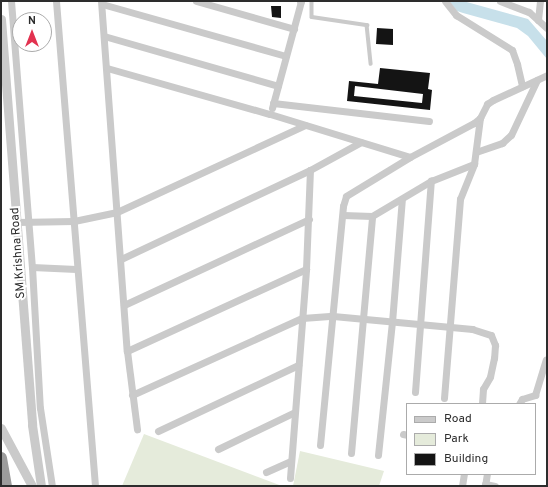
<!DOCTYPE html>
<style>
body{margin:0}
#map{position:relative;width:548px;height:487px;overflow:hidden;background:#fff;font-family:Overpass,sans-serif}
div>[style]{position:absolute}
.green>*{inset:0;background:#e5ebdb}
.water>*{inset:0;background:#c7e0ea}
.building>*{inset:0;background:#141414}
.service>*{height:3.5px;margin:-1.75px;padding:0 1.75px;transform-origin:1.75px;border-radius:1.75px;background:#cacaca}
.minor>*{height:7px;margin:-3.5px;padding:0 3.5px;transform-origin:3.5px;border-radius:3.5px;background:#cacaca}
.tertiary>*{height:9px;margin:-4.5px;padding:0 4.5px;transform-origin:4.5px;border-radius:4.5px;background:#cacaca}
.trunk>*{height:12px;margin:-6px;padding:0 6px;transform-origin:6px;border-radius:6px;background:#9c9c9c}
span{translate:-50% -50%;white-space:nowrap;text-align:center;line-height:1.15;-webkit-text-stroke:4px #fff;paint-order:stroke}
.street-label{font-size:12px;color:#2d2d2d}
.frame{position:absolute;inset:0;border:2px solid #2d2d2d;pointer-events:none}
.legend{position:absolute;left:406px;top:403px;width:130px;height:72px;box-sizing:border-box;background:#fff;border:1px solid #ababab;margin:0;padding:5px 7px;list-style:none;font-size:12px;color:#2d2d2d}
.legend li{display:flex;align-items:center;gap:8px;height:20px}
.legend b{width:20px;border:1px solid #ababab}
.north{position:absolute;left:12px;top:12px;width:40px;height:40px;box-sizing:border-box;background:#fff;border:1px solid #ababab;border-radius:50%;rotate:0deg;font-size:11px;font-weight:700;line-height:16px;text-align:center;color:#2d2d2d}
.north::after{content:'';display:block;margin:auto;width:14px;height:18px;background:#e23250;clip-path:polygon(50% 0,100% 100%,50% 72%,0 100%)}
</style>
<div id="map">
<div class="green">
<i style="clip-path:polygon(144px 434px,282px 486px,122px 486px)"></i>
<i style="clip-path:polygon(300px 451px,384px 471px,379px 486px,293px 486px)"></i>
</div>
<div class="water">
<i style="clip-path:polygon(449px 1px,463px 1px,528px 19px,547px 41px,547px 59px,528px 36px,517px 28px,463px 13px,457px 11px)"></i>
</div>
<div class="building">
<i style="clip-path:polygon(271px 6px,281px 6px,281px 18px,272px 17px)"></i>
<i style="clip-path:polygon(377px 28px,393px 29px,393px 45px,376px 44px)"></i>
<i style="clip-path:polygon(evenodd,380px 68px,430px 73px,428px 89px,432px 90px,430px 110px,347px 101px,349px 81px,378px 84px,380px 68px,355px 86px,423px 94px,422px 103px,354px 96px,355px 86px)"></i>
</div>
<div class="service">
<i style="left:312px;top:1px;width:16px;rotate:90deg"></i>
<i style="left:312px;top:17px;width:56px;rotate:8.3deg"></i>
<i style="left:367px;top:25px;width:39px;rotate:84deg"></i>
</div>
<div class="minor">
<i style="left:11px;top:1px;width:267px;rotate:85.5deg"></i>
<i style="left:32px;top:267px;width:141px;rotate:86.8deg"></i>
<i style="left:40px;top:408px;width:79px;rotate:81.3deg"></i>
<i style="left:56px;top:1px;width:487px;rotate:85.4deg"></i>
<i style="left:101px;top:1px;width:351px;rotate:85.8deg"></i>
<i style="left:127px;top:351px;width:79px;rotate:82.7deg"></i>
<i style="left:196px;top:1px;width:102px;rotate:15.9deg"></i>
<i style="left:445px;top:1px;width:18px;rotate:52deg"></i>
<i style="left:456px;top:15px;width:66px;rotate:32deg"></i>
<i style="left:512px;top:50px;width:15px;rotate:70deg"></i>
<i style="left:517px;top:64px;width:23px;rotate:77deg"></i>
<i style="left:500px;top:1px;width:31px;rotate:21deg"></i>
<i style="left:529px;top:12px;width:24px;rotate:42deg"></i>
<i style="left:102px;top:4px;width:191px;rotate:15.8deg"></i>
<i style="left:538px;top:20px;width:19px;rotate:-84deg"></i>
<i style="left:104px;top:36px;width:181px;rotate:16deg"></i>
<i style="left:107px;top:68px;width:169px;rotate:15.8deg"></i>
<i style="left:270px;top:114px;width:146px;rotate:17.1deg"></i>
<i style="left:273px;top:103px;width:157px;rotate:6.6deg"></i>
<i style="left:272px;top:108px;width:111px;rotate:-74.8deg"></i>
<i style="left:301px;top:1px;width:1px;rotate:180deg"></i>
<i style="left:476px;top:152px;width:28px;rotate:-19deg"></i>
<i style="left:502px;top:143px;width:12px;rotate:-42deg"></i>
<i style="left:511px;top:135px;width:61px;rotate:-64.7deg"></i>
<i style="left:343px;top:215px;width:29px;rotate:2deg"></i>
<i style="left:372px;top:216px;width:69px;rotate:-30.7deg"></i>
<i style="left:431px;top:181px;width:46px;rotate:-21.6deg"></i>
<i style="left:17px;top:222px;width:57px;rotate:-1deg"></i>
<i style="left:74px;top:221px;width:44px;rotate:-11.8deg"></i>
<i style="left:117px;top:212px;width:207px;rotate:-24.8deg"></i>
<i style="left:121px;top:259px;width:209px;rotate:-25.2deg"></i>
<i style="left:310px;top:170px;width:58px;rotate:-28.8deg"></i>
<i style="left:32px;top:267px;width:44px;rotate:2.6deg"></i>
<i style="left:124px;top:305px;width:204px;rotate:-24.9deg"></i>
<i style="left:127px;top:351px;width:197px;rotate:-24.6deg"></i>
<i style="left:415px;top:392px;width:212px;rotate:-85.7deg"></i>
<i style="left:132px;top:395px;width:187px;rotate:-24.4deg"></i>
<i style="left:302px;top:318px;width:31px;rotate:-4deg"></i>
<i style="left:333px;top:316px;width:140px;rotate:5.3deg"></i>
<i style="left:472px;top:329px;width:20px;rotate:18deg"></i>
<i style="left:491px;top:335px;width:11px;rotate:68deg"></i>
<i style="left:495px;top:345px;width:13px;rotate:94deg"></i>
<i style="left:494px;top:358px;width:19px;rotate:102deg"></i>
<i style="left:490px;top:377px;width:14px;rotate:120deg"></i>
<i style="left:483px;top:389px;width:15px;rotate:94deg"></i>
<i style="left:444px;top:398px;width:200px;rotate:-85.4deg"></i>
<i style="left:460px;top:199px;width:38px;rotate:-68deg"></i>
<i style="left:474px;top:164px;width:46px;rotate:-82.6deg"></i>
<i style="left:519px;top:404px;width:6px;rotate:-59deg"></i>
<i style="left:522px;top:399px;width:14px;rotate:-17deg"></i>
<i style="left:535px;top:395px;width:37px;rotate:-73deg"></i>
<i style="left:158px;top:431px;width:155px;rotate:-25.2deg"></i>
<i style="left:403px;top:434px;width:4px;rotate:14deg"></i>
<i style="left:320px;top:445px;width:240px;rotate:-84.5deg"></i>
<i style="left:343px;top:206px;width:10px;rotate:-73deg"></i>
<i style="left:346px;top:196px;width:75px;rotate:-31.4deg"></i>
<i style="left:410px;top:157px;width:72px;rotate:-28deg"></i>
<i style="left:474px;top:123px;width:8px;rotate:-40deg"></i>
<i style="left:480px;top:118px;width:16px;rotate:-63deg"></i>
<i style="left:487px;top:104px;width:7px;rotate:-34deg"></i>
<i style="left:493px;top:100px;width:60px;rotate:-24.8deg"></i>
<i style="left:218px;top:449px;width:85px;rotate:-25.7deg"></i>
<i style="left:351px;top:453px;width:238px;rotate:-84.9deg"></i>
<i style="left:378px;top:455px;width:134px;rotate:-84deg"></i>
<i style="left:392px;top:322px;width:123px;rotate:-85.4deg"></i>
<i style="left:266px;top:472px;width:27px;rotate:-24deg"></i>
<i style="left:290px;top:478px;width:210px;rotate:-85.6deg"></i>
<i style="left:306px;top:269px;width:99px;rotate:-87.7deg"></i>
<i style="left:485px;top:484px;width:10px;rotate:11deg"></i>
<i style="left:462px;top:486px;width:12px;rotate:-81deg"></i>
<i style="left:485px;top:486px;width:12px;rotate:-81deg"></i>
</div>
<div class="tertiary">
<i style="left:1px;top:19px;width:407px;rotate:85.6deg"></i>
<i style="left:32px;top:425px;width:62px;rotate:81.6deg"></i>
<i style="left:1px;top:428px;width:66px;rotate:61.9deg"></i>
</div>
<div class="trunk">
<i style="left:1px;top:458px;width:28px;rotate:80deg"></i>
</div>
<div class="street-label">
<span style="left:19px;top:253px;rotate:-94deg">SM Krishna Road</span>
</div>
<div class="frame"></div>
<ul class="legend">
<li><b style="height:5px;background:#cacaca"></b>Road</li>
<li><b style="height:11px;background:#e5ebdb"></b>Park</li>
<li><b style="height:11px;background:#141414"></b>Building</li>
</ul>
<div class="north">N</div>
</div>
